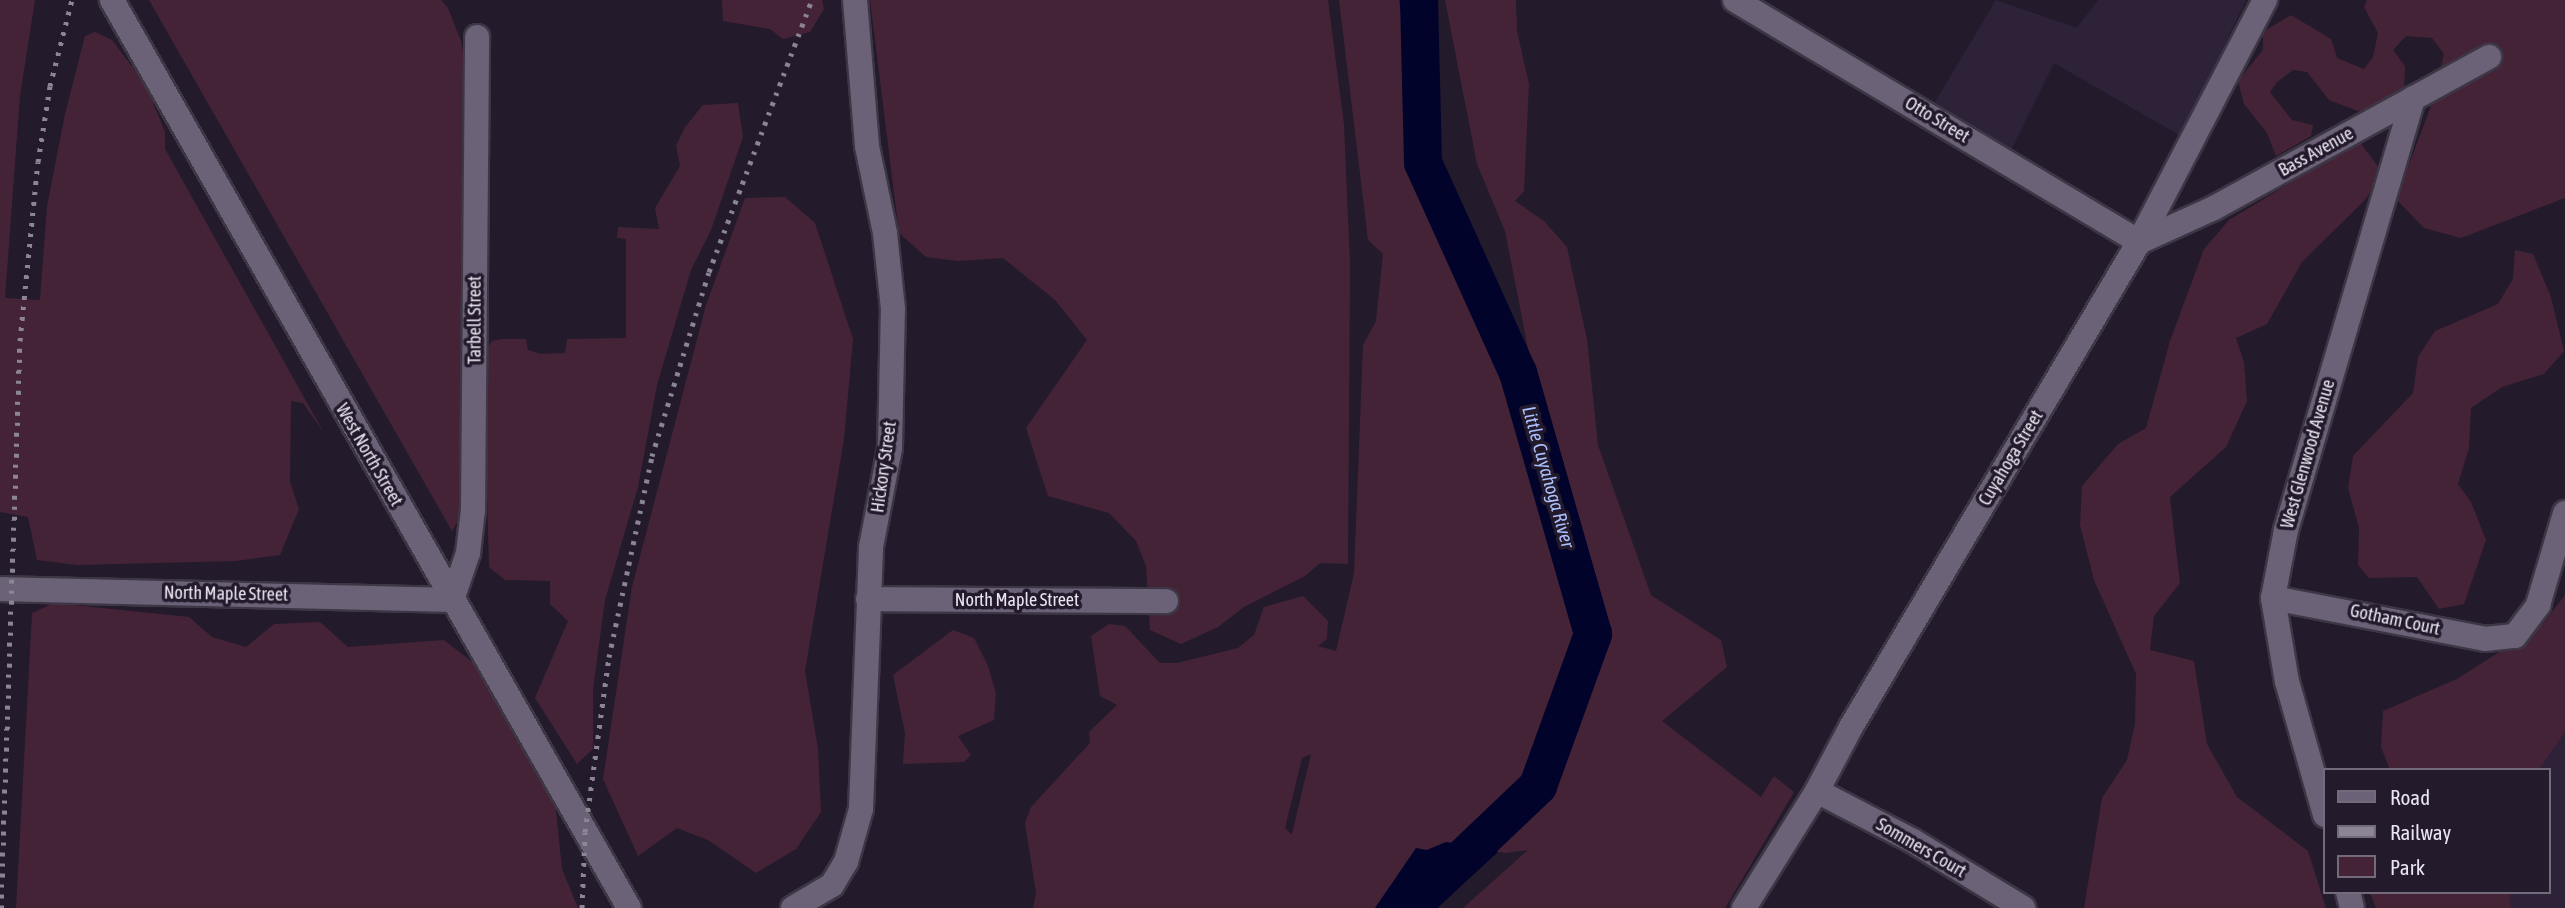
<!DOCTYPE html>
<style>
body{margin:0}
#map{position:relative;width:2565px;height:908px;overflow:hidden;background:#231a2c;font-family:"Asap Condensed",sans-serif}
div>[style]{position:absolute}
.built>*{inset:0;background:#2e2239}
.green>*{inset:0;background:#452337}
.water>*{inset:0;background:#02032b}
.river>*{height:38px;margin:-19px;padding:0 19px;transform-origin:19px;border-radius:19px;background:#02032b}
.roads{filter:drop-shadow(2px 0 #3d3645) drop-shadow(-2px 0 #3d3645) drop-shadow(0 2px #3d3645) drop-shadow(0 -2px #3d3645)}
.minor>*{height:24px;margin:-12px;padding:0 12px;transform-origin:12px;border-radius:12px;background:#6c6277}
.rail>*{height:5px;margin-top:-2.5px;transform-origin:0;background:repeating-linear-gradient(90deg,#8c8594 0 3.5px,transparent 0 10.5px)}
span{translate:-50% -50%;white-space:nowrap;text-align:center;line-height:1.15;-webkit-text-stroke:7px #231a2c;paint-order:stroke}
.street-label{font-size:18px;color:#ebe5f1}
.water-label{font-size:19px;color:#abc0fd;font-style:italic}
.legend{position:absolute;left:2323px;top:768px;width:228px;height:126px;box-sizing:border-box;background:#231a2c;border:2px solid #736b7b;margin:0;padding:9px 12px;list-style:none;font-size:21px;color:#ebe5f1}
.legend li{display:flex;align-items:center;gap:14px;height:35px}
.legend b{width:35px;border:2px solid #736b7b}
</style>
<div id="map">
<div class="built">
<i style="clip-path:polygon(1996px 0,2077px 28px,2098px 0,2246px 0,2181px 136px,2054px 63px,2011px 150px,1935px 102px)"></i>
<i style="clip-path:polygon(2565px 732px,2565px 908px,2511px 908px,2509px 892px,2549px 892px,2549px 770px,2539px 770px)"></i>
</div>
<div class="green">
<i style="clip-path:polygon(0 0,35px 0,20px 96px,5px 298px,40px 300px,47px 206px,65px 114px,85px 36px,95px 32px,112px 40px,146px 85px,165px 132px,165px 149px,324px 433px,303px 403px,291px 401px,290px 482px,299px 509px,280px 555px,236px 561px,77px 565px,37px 560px,28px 517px,0 512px)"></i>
<i style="clip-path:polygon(149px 0,441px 0,448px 8px,461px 41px,484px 160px,463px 167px,464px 480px,460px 518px,452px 531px)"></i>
<i style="clip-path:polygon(722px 0,822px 0,824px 9px,810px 32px,783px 39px,770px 29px,723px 21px)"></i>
<i style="clip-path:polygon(870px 0,1328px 0,1344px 125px,1350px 263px,1348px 564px,1320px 563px,1305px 576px,1244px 607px,1218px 627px,1181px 644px,1150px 630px,1146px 566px,1136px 541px,1109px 513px,1048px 496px,1026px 428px,1087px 340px,1055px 300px,1003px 258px,958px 261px,926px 257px,899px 233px)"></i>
<i style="clip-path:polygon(evenodd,1339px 0,1399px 0,1421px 157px,1423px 146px,1423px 163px,1518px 373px,1538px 441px,1520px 469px,1545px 435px,1505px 231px,1477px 164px,1445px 0,1516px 0,1517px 31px,1529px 84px,1524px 191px,1515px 201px,1544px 221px,1567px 247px,1587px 339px,1598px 445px,1651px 595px,1721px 640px,1727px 667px,1662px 721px,1761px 797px,1774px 776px,1794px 792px,1725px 908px,1463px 908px,1528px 850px,1506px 853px,1446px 842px,1427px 850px,1375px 908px,1033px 908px,1036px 893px,1025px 823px,1031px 807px,1090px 743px,1089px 732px,1117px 705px,1100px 696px,1091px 636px,1109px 624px,1125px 626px,1160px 663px,1177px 663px,1238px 648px,1254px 635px,1264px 607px,1303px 596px,1328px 621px,1327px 639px,1318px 646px,1336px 651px,1354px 573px,1363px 345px,1376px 321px,1383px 254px,1368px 240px,1339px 0,1311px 754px,1292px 834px,1291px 834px,1285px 828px,1302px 758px,1311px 754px)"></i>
<i style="clip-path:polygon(2367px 0,2565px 0,2565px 198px,2461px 238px,2424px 228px,2396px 199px,2431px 106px,2444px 54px,2432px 38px,2406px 36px,2393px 50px,2405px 66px,2404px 91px,2382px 106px,2358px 111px,2329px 100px,2307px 72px,2293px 70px,2277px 82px,2270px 92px,2292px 120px,2313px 125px,2311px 136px,2276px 156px,2267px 133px,2244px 104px,2238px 81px,2263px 50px,2263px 32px,2291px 15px,2331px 39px,2337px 58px,2364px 69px,2373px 57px,2378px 33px,2364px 7px)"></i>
<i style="clip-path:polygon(738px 103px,743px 137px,711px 230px,691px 270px,657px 385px,638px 487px,605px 600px,593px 690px,593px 749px,577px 764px,535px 698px,568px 621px,550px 604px,550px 581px,505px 580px,489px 567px,483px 355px,492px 341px,502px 339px,526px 339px,528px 350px,541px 354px,565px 353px,567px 339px,626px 338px,626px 239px,617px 238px,618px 227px,659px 229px,655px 208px,680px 166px,676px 146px,685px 127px,703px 105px)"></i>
<i style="clip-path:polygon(2359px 141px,2383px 173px,2365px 200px,2302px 262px,2267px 324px,2236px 338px,2244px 363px,2247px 401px,2226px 447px,2170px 497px,2180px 583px,2154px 616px,2150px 650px,2194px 661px,2207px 744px,2237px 797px,2308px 851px,2326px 908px,2084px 908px,2102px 798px,2127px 760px,2135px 724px,2136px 674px,2094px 580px,2080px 525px,2082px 486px,2118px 444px,2146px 428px,2170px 341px,2204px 249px,2229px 220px)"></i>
<i style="clip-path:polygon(785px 197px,815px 223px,853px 339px,844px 439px,805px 671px,818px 749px,821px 812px,796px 849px,756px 873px,708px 840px,677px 828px,638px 856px,603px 779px,632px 587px,706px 305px,745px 198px)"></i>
<i style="clip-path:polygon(2515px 250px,2533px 254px,2551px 297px,2564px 351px,2544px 374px,2502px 387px,2471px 408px,2469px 448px,2458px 484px,2471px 502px,2486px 540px,2464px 604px,2439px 609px,2417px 577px,2369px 578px,2358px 565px,2359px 528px,2348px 488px,2353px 456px,2413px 393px,2418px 357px,2435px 331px,2498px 304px,2513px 279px)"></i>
<i style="clip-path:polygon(2565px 595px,2565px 732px,2539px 770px,2390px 770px,2381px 747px,2383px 711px,2457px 679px,2543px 624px)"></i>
<i style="clip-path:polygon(54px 603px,189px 617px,212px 637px,246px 647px,274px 624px,320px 622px,348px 647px,444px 640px,476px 665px,555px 801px,562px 869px,578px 908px,16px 908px,32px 613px)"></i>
<i style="clip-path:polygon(953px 630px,974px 638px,988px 666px,996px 693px,994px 720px,958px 736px,971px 755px,964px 762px,903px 764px,905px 733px,893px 675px)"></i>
<i style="clip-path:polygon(2509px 892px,2511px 908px,2376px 908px,2370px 893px)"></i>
</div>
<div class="water">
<i style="clip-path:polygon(1446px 842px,1498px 852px,1437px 908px,1375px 908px,1416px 848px,1427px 850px)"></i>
</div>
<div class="river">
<i style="left:1410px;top:908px;width:177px;rotate:-43.6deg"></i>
<i style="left:1538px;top:786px;width:162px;rotate:-70.1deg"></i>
<i style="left:1593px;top:634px;width:272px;rotate:-106deg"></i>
<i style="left:1518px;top:373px;width:230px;rotate:-114.3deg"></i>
<i style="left:1423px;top:163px;width:163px;rotate:-91.4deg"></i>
</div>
<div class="roads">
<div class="minor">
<i style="left:112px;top:0;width:1045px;rotate:60.34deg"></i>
<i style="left:1735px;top:0;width:471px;rotate:30.9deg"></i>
<i style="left:2139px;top:242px;width:82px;rotate:-24.4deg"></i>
<i style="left:2214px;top:208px;width:314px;rotate:-28.8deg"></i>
<i style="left:0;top:589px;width:452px;rotate:1.4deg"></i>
<i style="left:452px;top:600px;width:50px;rotate:-71.2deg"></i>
<i style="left:468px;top:553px;width:43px;rotate:-83.4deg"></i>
<i style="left:473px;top:510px;width:473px;rotate:-89.5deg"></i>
<i style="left:2273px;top:598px;width:216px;rotate:10.9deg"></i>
<i style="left:2485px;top:639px;width:30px;rotate:-6deg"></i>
<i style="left:2515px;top:636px;width:39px;rotate:-53deg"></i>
<i style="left:2538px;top:605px;width:96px;rotate:-73.6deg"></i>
<i style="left:868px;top:599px;width:298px;rotate:0.4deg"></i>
<i style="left:1817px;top:791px;width:108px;rotate:27.5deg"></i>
<i style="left:1913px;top:841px;width:129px;rotate:31.3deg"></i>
<i style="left:2325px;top:815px;width:138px;rotate:-105.9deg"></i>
<i style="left:2287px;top:682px;width:85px;rotate:-99.5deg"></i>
<i style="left:2273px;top:598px;width:69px;rotate:-79.2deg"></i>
<i style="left:2286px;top:530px;width:450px;rotate:-73.6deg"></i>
<i style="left:2348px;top:892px;width:16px;rotate:76deg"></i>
<i style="left:793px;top:908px;width:45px;rotate:-30.5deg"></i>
<i style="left:832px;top:885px;width:27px;rotate:-59deg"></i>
<i style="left:846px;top:862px;width:55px;rotate:-74.2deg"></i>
<i style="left:861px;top:809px;width:262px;rotate:-87.8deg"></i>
<i style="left:871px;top:547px;width:101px;rotate:-79.1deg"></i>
<i style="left:890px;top:448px;width:139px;rotate:-88.8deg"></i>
<i style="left:893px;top:309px;width:76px;rotate:-96deg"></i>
<i style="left:885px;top:233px;width:89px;rotate:-101.7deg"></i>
<i style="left:867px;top:146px;width:146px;rotate:-94.7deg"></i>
<i style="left:1744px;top:908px;width:138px;rotate:-58deg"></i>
<i style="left:1817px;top:791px;width:72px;rotate:-62deg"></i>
<i style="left:1851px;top:727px;width:564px;rotate:-59.3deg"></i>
<i style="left:2139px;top:242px;width:273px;rotate:-62.5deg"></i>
</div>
</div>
<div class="rail">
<i style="left:1px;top:908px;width:567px;rotate:-88.08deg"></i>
<i style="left:20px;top:341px;width:180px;rotate:-84.3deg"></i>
<i style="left:38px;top:162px;width:77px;rotate:-81deg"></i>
<i style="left:50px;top:86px;width:89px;rotate:-75.7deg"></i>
<i style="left:582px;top:908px;width:76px;rotate:-87.7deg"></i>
<i style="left:585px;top:832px;width:177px;rotate:-82.2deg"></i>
<i style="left:609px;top:657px;width:206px;rotate:-77.9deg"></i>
<i style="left:652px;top:456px;width:193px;rotate:-72.8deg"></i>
<i style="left:709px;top:272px;width:291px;rotate:-69.3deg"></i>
</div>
<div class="street-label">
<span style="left:1937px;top:120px;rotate:31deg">Otto Street</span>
<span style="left:2316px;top:152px;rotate:-29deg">Bass Avenue</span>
<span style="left:475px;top:320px;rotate:-90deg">Tarbell Street</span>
<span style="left:2308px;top:454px;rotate:-74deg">West Glenwood Avenue</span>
<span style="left:369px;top:455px;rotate:60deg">West North Street</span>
<span style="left:2011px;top:458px;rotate:-59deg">Cuyahoga Street</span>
<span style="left:884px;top:467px;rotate:-82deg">Hickory Street</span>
<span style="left:226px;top:594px;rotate:1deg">North Maple Street</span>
<span style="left:1017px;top:600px">North Maple Street</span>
<span style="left:2395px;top:620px;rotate:12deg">Gotham Court</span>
<span style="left:1921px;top:848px;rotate:30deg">Sommers Court</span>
</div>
<div class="water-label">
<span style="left:1548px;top:477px;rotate:74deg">Little Cuyahoga River</span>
</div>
<ul class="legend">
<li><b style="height:9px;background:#6c6277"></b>Road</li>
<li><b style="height:9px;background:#8c8594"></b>Railway</li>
<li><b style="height:19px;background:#452337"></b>Park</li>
</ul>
</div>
